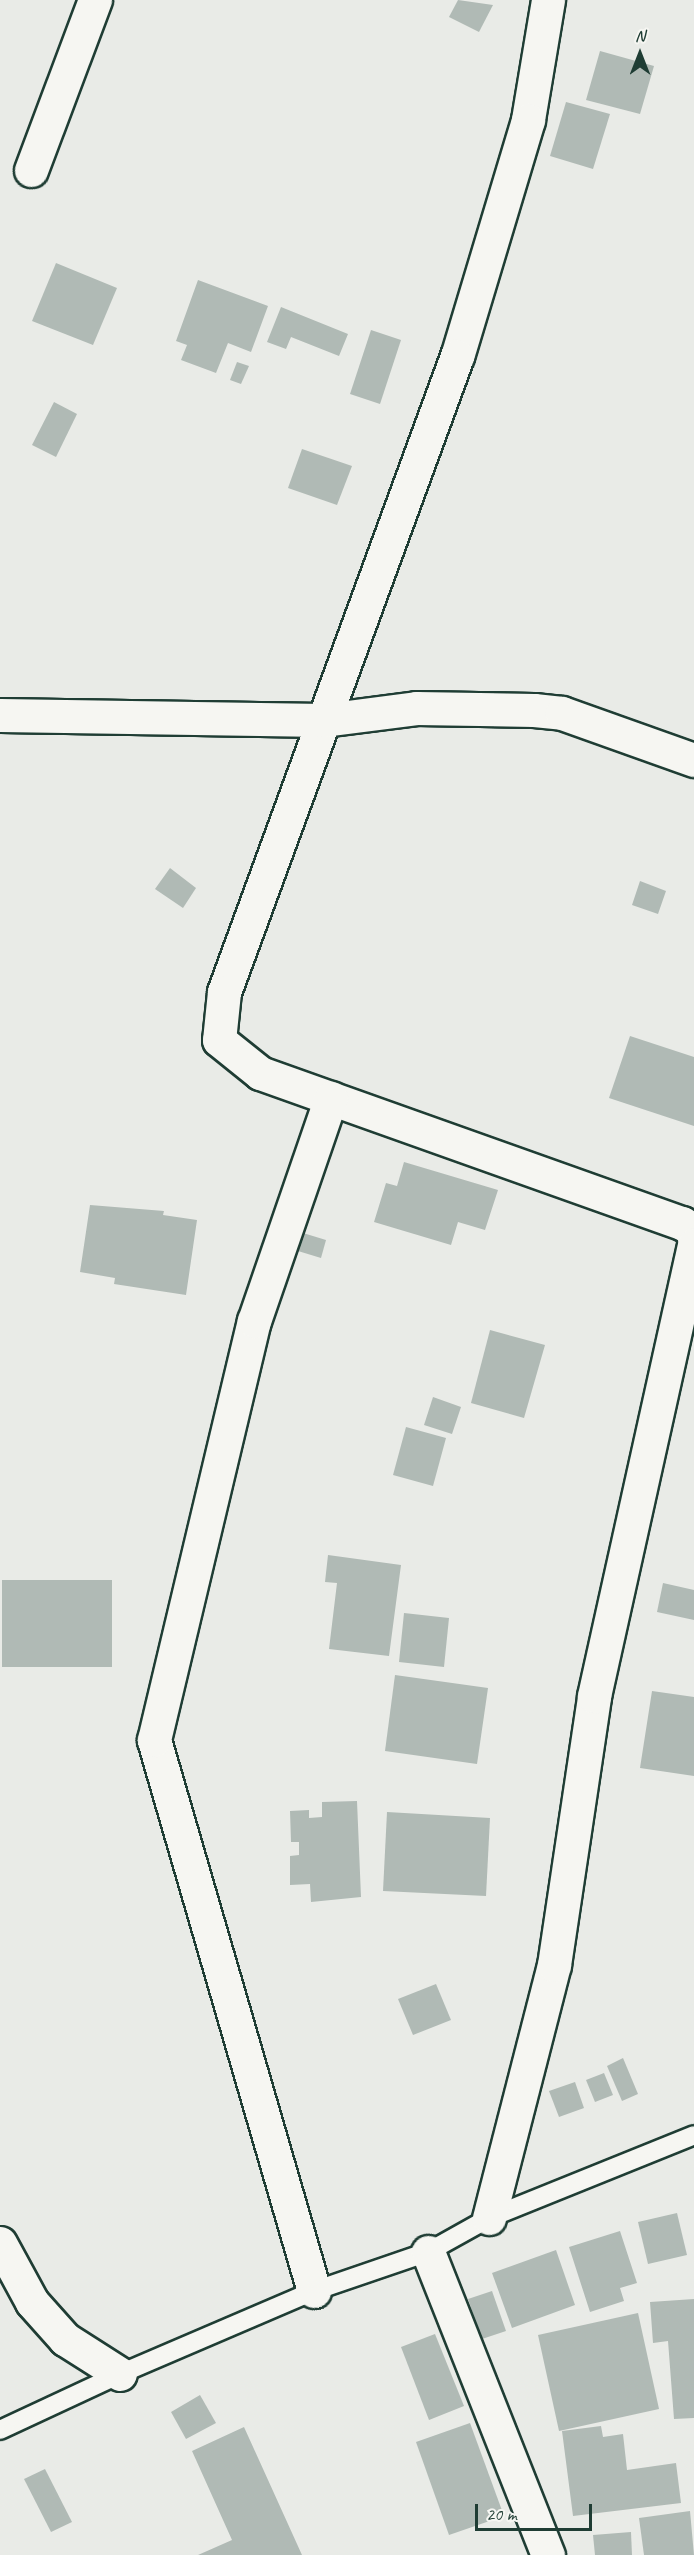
<!DOCTYPE html>
<style>
body{margin:0}
#map{position:relative;width:694px;height:2555px;overflow:hidden;background:#e9ebe7;font-family:Caveat,sans-serif}
div>[style]{position:absolute}
.building>*{inset:0;background:#b0bab5}
.roads{filter:drop-shadow(2px 0 #1f3d34) drop-shadow(-2px 0 #1f3d34) drop-shadow(0 2px #1f3d34) drop-shadow(0 -2px #1f3d34)}
.lane>*{height:18px;margin:-9px;padding:0 9px;transform-origin:9px;border-radius:9px;background:#f6f6f2}
.street>*{height:33px;margin:-16.5px;padding:0 16.5px;transform-origin:16.5px;border-radius:16.5px;background:#f6f6f2}
span{translate:-50% -50%;white-space:nowrap;text-align:center;line-height:1.15;-webkit-text-stroke:5px #f6f6f2;paint-order:stroke}
.north{position:absolute;left:610px;top:24px;width:60px;height:60px;-webkit-text-stroke:4px #f6f6f2;paint-order:stroke;rotate:0deg;font-size:16px;font-weight:700;line-height:24px;text-align:center;color:#1f3d34}
.north::after{content:'';display:block;margin:auto;width:21px;height:27px;background:#1f3d34;clip-path:polygon(50% 0,100% 100%,50% 72%,0 100%)}
.scale{position:absolute;left:475px;top:2504px;width:117px;height:27px;box-sizing:border-box;border:3px solid #1f3d34;border-top:0;padding-left:8px;font-size:18px;line-height:21px;white-space:nowrap;color:#1f3d34;-webkit-text-stroke:4px #f6f6f2;paint-order:stroke}
</style>
<div id="map">
<div class="building">
<i style="clip-path:polygon(458px 0,493px 5px,479px 32px,449px 17px)"></i>
<i style="clip-path:polygon(600px 51px,654px 66px,640px 114px,586px 100px)"></i>
<i style="clip-path:polygon(566px 102px,610px 114px,593px 169px,550px 156px)"></i>
<i style="clip-path:polygon(56px 263px,117px 288px,93px 345px,32px 321px)"></i>
<i style="clip-path:polygon(198px 280px,268px 306px,251px 352px,228px 343px,216px 373px,181px 360px,187px 345px,176px 341px)"></i>
<i style="clip-path:polygon(281px 307px,348px 334px,339px 356px,291px 337px,286px 349px,267px 342px)"></i>
<i style="clip-path:polygon(371px 330px,401px 340px,380px 404px,350px 394px)"></i>
<i style="clip-path:polygon(237px 362px,249px 366px,241px 384px,230px 380px)"></i>
<i style="clip-path:polygon(54px 402px,77px 414px,56px 457px,32px 445px)"></i>
<i style="clip-path:polygon(302px 449px,352px 466px,337px 505px,288px 488px)"></i>
<i style="clip-path:polygon(170px 868px,196px 888px,183px 908px,155px 889px)"></i>
<i style="clip-path:polygon(640px 881px,666px 891px,658px 914px,632px 905px)"></i>
<i style="clip-path:polygon(630px 1036px,694px 1057px,694px 1126px,609px 1098px)"></i>
<i style="clip-path:polygon(404px 1162px,498px 1190px,485px 1230px,458px 1222px,451px 1245px,374px 1222px,386px 1183px,397px 1186px)"></i>
<i style="clip-path:polygon(90px 1205px,164px 1211px,163px 1215px,197px 1220px,186px 1295px,114px 1284px,115px 1278px,80px 1272px)"></i>
<i style="clip-path:polygon(303px 1233px,326px 1240px,321px 1258px,298px 1251px)"></i>
<i style="clip-path:polygon(490px 1330px,545px 1345px,524px 1418px,471px 1403px)"></i>
<i style="clip-path:polygon(433px 1397px,461px 1407px,452px 1434px,424px 1425px)"></i>
<i style="clip-path:polygon(406px 1427px,446px 1438px,433px 1486px,393px 1475px)"></i>
<i style="clip-path:polygon(328px 1555px,401px 1565px,389px 1656px,329px 1649px,337px 1583px,325px 1582px)"></i>
<i style="clip-path:polygon(2px 1580px,112px 1580px,112px 1667px,2px 1667px)"></i>
<i style="clip-path:polygon(663px 1583px,694px 1590px,694px 1620px,657px 1612px)"></i>
<i style="clip-path:polygon(404px 1613px,449px 1618px,444px 1667px,399px 1662px)"></i>
<i style="clip-path:polygon(395px 1675px,488px 1688px,477px 1764px,385px 1751px)"></i>
<i style="clip-path:polygon(652px 1691px,694px 1697px,694px 1776px,640px 1768px)"></i>
<i style="clip-path:polygon(357px 1801px,361px 1897px,311px 1902px,310px 1884px,290px 1885px,290px 1856px,299px 1855px,299px 1842px,291px 1842px,290px 1811px,309px 1810px,309px 1818px,322px 1817px,322px 1802px)"></i>
<i style="clip-path:polygon(387px 1812px,490px 1818px,486px 1896px,383px 1891px)"></i>
<i style="clip-path:polygon(436px 1984px,451px 2020px,413px 2035px,398px 1999px)"></i>
<i style="clip-path:polygon(623px 2058px,638px 2094px,622px 2101px,607px 2066px)"></i>
<i style="clip-path:polygon(604px 2073px,613px 2095px,595px 2102px,586px 2080px)"></i>
<i style="clip-path:polygon(575px 2082px,584px 2108px,559px 2117px,549px 2091px)"></i>
<i style="clip-path:polygon(677px 2213px,687px 2255px,648px 2264px,638px 2222px)"></i>
<i style="clip-path:polygon(620px 2231px,637px 2283px,620px 2288px,624px 2301px,590px 2312px,569px 2247px)"></i>
<i style="clip-path:polygon(556px 2250px,575px 2305px,512px 2328px,492px 2273px)"></i>
<i style="clip-path:polygon(492px 2291px,506px 2331px,482px 2339px,468px 2299px)"></i>
<i style="clip-path:polygon(694px 2299px,694px 2418px,674px 2419px,668px 2341px,653px 2343px,650px 2302px)"></i>
<i style="clip-path:polygon(638px 2313px,659px 2409px,559px 2431px,538px 2335px)"></i>
<i style="clip-path:polygon(435px 2334px,464px 2406px,429px 2420px,401px 2347px)"></i>
<i style="clip-path:polygon(200px 2395px,216px 2423px,186px 2439px,171px 2412px)"></i>
<i style="clip-path:polygon(470px 2423px,504px 2516px,449px 2535px,416px 2442px)"></i>
<i style="clip-path:polygon(601px 2426px,603px 2437px,623px 2434px,627px 2470px,676px 2463px,681px 2503px,573px 2516px,562px 2431px)"></i>
<i style="clip-path:polygon(244px 2427px,302px 2555px,198px 2555px,232px 2540px,192px 2451px)"></i>
<i style="clip-path:polygon(45px 2469px,72px 2522px,51px 2532px,24px 2479px)"></i>
<i style="clip-path:polygon(690px 2511px,694px 2555px,644px 2555px,639px 2518px)"></i>
<i style="clip-path:polygon(631px 2532px,632px 2555px,595px 2555px,593px 2535px)"></i>
</div>
<div class="roads">
<div class="lane">
<i style="left:0;top:2430px;width:132px;rotate:-25deg"></i>
<i style="left:120px;top:2374px;width:211px;rotate:-23.2deg"></i>
<i style="left:314px;top:2291px;width:120px;rotate:-18.9deg"></i>
<i style="left:428px;top:2252px;width:70px;rotate:-29.1deg"></i>
<i style="left:489px;top:2218px;width:221px;rotate:-22deg"></i>
</div>
<div class="street">
<i style="left:548px;top:0;width:122px;rotate:99.5deg"></i>
<i style="left:528px;top:120px;width:246px;rotate:106.7deg"></i>
<i style="left:457px;top:356px;width:677px;rotate:110.12deg"></i>
<i style="left:224px;top:992px;width:48px;rotate:95.9deg"></i>
<i style="left:219px;top:1040px;width:53px;rotate:38.8deg"></i>
<i style="left:260px;top:1073px;width:448px;rotate:19.6deg"></i>
<i style="left:682px;top:1223px;width:13px;rotate:32deg"></i>
<i style="left:693px;top:1230px;width:8px;rotate:83deg"></i>
<i style="left:31px;top:170px;width:182px;rotate:-69.4deg"></i>
<i style="left:0;top:715px;width:324px;rotate:0.9deg"></i>
<i style="left:324px;top:720px;width:93px;rotate:-7.4deg"></i>
<i style="left:416px;top:708px;width:118px;rotate:1deg"></i>
<i style="left:534px;top:710px;width:28px;rotate:6deg"></i>
<i style="left:562px;top:713px;width:140px;rotate:19.6deg"></i>
<i style="left:489px;top:2218px;width:261px;rotate:-75.6deg"></i>
<i style="left:554px;top:1965px;width:272px;rotate:-81.5deg"></i>
<i style="left:594px;top:1696px;width:462px;rotate:-77.5deg"></i>
<i style="left:0;top:2243px;width:67px;rotate:61.5deg"></i>
<i style="left:32px;top:2302px;width:50px;rotate:48.3deg"></i>
<i style="left:65px;top:2339px;width:65px;rotate:32.5deg"></i>
<i style="left:428px;top:2252px;width:326px;rotate:68.4deg"></i>
<i style="left:314px;top:2291px;width:574px;rotate:-106.19deg"></i>
<i style="left:154px;top:1740px;width:431px;rotate:-76.6deg"></i>
<i style="left:254px;top:1321px;width:236px;rotate:-71deg"></i>
</div>
</div>
<div class="north">N</div>
<div class="scale">20 m</div>
</div>
